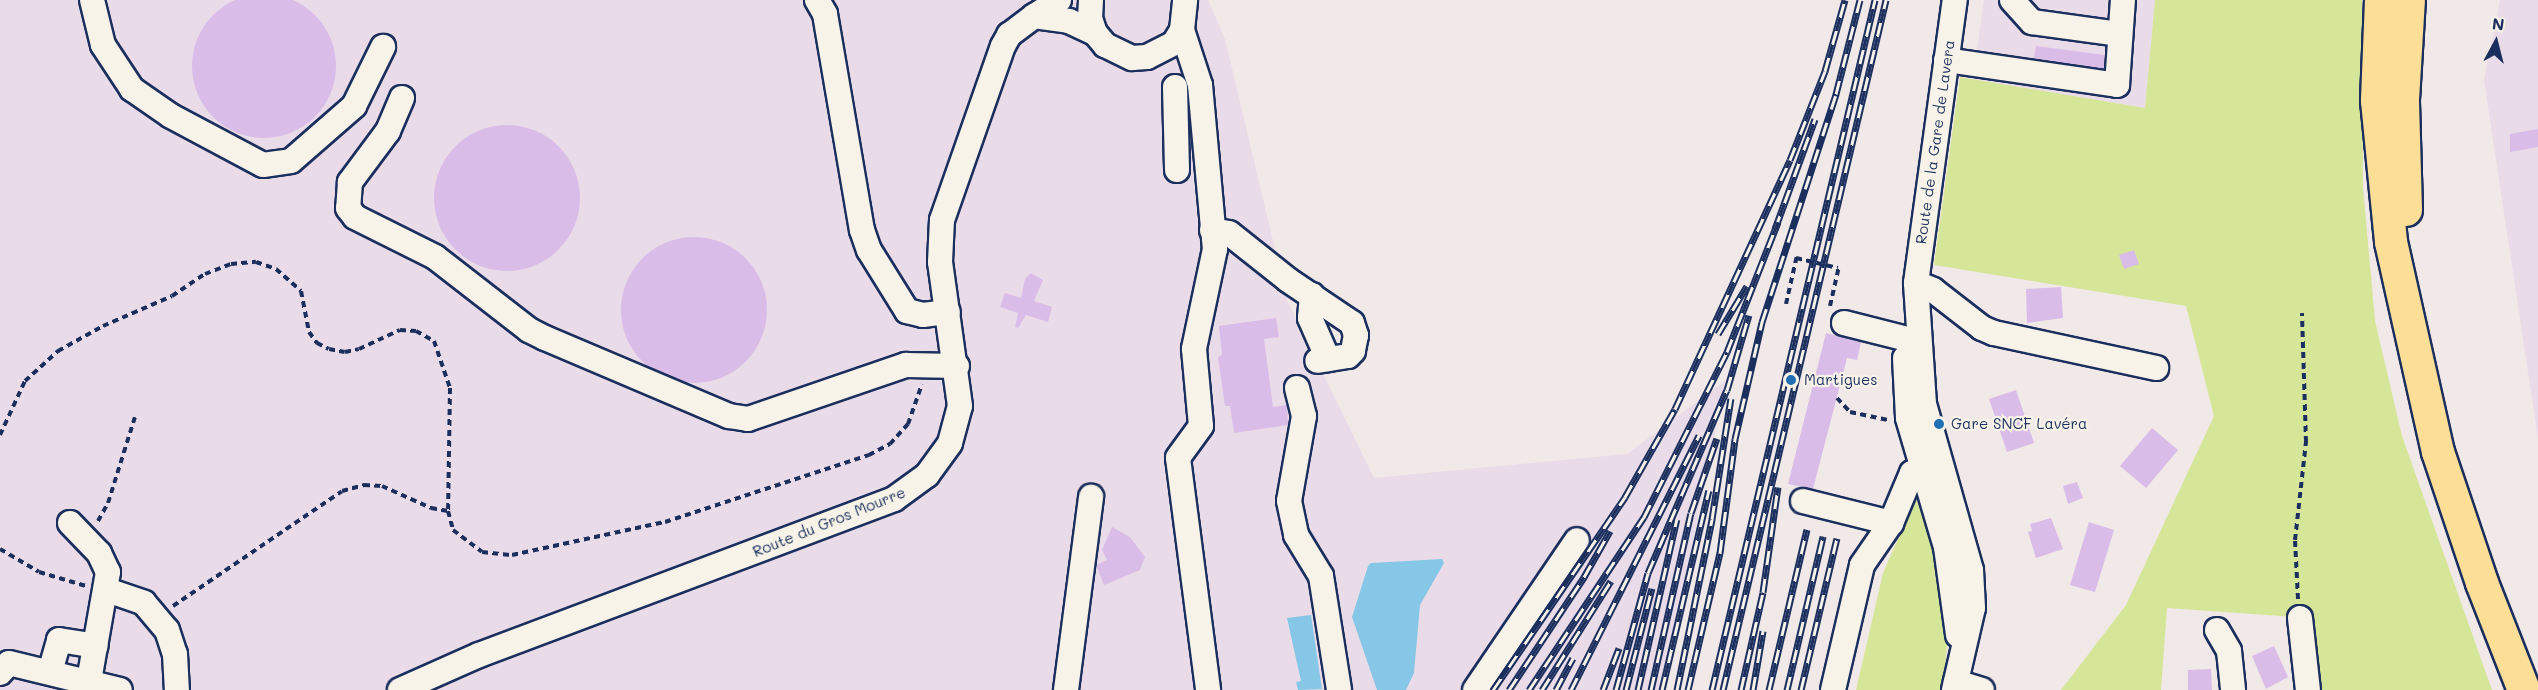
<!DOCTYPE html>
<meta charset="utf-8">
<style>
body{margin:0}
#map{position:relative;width:2538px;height:690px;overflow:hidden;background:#f1e8e8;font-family:Mali,sans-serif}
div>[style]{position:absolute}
.built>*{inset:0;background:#eadbe8}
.green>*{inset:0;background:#d5e699}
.water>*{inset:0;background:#86c7e7}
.building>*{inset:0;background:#dabce9}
.round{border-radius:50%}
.path>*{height:4px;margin-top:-2px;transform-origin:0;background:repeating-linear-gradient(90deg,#1b2f5e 0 6px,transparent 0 10.5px)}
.roads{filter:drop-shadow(2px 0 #1b2f5e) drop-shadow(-2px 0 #1b2f5e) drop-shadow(0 2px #1b2f5e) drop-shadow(0 -2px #1b2f5e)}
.minor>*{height:24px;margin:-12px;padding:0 12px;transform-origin:12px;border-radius:12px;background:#f7f3e8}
.major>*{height:32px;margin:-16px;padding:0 16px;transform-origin:16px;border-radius:16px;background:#fcde96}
.rail>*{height:7px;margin-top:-3.5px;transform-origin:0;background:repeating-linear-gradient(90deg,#f7f3e8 0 14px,#1b2f5e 0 28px);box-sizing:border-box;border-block:2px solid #1b2f5e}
.path-bridge>*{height:4px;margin-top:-2px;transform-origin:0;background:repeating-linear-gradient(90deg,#1b2f5e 0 6px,transparent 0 10.5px)}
.dots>*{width:16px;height:16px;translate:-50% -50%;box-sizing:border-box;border:3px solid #f7f3e8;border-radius:50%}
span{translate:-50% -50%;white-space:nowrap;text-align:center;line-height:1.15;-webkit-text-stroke:4.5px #f7f3e8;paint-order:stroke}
.street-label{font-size:15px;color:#1b2f5e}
.poi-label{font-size:15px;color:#1b2f5e}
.left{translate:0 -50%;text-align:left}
.north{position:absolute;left:2466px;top:12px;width:60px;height:60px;-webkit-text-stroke:4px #f7f3e8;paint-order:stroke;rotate:7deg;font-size:16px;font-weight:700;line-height:24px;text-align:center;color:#1b2f5e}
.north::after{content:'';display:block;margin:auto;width:21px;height:27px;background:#1b2f5e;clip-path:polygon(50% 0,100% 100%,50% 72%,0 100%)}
</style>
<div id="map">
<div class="built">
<i style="clip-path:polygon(0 0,1208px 0,1225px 39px,1287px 300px,1374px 478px,1627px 454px,1726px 380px,1662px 690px,0 690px)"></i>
<i style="clip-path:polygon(1984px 0,2155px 0,2145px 108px,1973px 79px)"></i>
<i style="clip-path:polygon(2500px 0,2538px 0,2538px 438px,2484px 80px)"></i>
</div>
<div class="green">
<i style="clip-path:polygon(2155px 0,2362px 0,2363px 187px,2375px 321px,2402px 436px,2492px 690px,2317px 690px,2311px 618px,2167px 608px,2161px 690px,2061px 690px,2126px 605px,2214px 416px,2186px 306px,1934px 265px,1960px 77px,2145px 108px)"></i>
<i style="clip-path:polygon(1919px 491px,1933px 529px,1948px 635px,1943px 690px,1856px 690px,1883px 573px)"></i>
</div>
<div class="water">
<i style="clip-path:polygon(1442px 559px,1444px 563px,1420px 605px,1414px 673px,1406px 690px,1377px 690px,1352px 617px,1368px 566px,1371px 563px)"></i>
<i style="clip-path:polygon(1311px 615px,1322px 689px,1298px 690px,1296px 682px,1301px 681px,1287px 618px)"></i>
</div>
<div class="building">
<i class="round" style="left:192px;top:-6px;width:144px;height:144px"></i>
<i style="clip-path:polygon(2036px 46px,2105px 55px,2104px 69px,2034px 58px)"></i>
<i class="round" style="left:434px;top:125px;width:146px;height:146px"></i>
<i style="clip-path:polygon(2538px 129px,2538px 147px,2510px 152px,2510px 134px)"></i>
<i class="round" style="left:621px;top:237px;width:146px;height:146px"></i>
<i style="clip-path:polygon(2134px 250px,2139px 264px,2124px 269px,2119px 255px)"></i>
<i style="clip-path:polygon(1031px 273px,1043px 280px,1034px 301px,1052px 307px,1048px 322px,1026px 315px,1018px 328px,1015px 327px,1018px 313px,1000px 307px,1005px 293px,1021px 298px,1025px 279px)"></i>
<i style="clip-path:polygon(2061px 287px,2063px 318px,2027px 323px,2026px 289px)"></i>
<i style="clip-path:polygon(1276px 318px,1279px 337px,1264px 339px,1273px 407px,1287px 405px,1288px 425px,1234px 433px,1230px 406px,1225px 406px,1218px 357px,1222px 355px,1219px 326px)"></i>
<i style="clip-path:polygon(1826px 333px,1861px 342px,1857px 360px,1847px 358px,1813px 489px,1788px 484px)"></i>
<i style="clip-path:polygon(2016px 390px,2034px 443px,2007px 452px,1989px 399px)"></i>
<i style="clip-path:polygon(2152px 428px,2178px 450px,2146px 488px,2120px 466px)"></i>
<i style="clip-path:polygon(2077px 482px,2083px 498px,2068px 504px,2063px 486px)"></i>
<i style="clip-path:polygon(2051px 518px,2063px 549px,2036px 558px,2028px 532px,2032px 531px,2030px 524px)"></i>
<i style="clip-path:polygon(2089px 522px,2114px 530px,2095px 592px,2070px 585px)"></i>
<i style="clip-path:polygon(1112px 527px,1130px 537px,1145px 557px,1140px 570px,1104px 585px,1096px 565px,1107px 560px,1102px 550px)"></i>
<i style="clip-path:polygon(2274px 646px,2288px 677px,2266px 689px,2252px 656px)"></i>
<i style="clip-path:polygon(2211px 669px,2212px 690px,2188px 690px,2188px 670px)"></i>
</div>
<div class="path">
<i style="left:1786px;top:304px;width:50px;rotate:-77.3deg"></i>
<i style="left:1830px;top:306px;width:41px;rotate:-77.3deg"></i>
<i style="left:1837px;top:398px;width:19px;rotate:47deg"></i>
<i style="left:1850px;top:412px;width:40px;rotate:12deg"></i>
<i style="left:0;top:435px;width:60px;rotate:-65.2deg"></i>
<i style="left:25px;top:381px;width:45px;rotate:-42.3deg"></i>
<i style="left:58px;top:351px;width:51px;rotate:-29.1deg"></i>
<i style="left:103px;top:326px;width:75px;rotate:-23.5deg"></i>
<i style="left:172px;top:296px;width:40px;rotate:-34deg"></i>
<i style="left:205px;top:274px;width:28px;rotate:-21deg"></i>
<i style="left:231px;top:264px;width:25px;rotate:-5deg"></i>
<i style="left:256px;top:262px;width:21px;rotate:19deg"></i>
<i style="left:276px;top:269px;width:33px;rotate:41deg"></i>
<i style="left:301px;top:291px;width:42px;rotate:79deg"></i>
<i style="left:309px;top:332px;width:14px;rotate:54deg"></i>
<i style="left:317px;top:343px;width:13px;rotate:27deg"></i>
<i style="left:329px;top:349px;width:16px;rotate:11deg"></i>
<i style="left:345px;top:352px;width:14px;rotate:-12deg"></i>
<i style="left:359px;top:349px;width:45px;rotate:-24.9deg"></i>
<i style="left:400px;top:330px;width:16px;rotate:4deg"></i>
<i style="left:416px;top:331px;width:21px;rotate:29deg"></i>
<i style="left:434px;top:341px;width:50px;rotate:71.2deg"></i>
<i style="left:450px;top:388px;width:123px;rotate:90.9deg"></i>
<i style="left:448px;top:511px;width:20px;rotate:75deg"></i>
<i style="left:453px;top:530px;width:36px;rotate:37deg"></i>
<i style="left:482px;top:552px;width:30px;rotate:6deg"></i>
<i style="left:512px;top:555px;width:157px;rotate:-12.2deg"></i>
<i style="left:665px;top:522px;width:215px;rotate:-18.2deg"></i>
<i style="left:869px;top:455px;width:24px;rotate:-28deg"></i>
<i style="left:890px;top:444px;width:27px;rotate:-48deg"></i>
<i style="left:908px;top:424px;width:42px;rotate:-70.7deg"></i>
<i style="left:98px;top:521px;width:21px;rotate:-61deg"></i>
<i style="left:108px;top:503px;width:90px;rotate:-72.6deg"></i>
<i style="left:0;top:549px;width:45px;rotate:30.5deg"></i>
<i style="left:39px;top:572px;width:49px;rotate:16.6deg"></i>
<i style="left:2298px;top:599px;width:59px;rotate:-92.9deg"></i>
<i style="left:2295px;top:540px;width:99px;rotate:-83.6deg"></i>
<i style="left:2306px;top:442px;width:129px;rotate:-91.8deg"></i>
<i style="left:173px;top:606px;width:204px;rotate:-34.2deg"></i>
<i style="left:342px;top:491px;width:23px;rotate:-15deg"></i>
<i style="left:364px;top:485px;width:18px;rotate:3deg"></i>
<i style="left:382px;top:486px;width:54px;rotate:24.2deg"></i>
<i style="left:431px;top:508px;width:17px;rotate:10deg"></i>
</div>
<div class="roads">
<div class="minor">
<i style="left:92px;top:0;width:46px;rotate:76.3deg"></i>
<i style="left:103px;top:45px;width:53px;rotate:56.6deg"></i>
<i style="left:132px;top:89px;width:47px;rotate:34.7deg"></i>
<i style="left:171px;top:116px;width:104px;rotate:28deg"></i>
<i style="left:263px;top:165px;width:28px;rotate:-8deg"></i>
<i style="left:291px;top:161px;width:84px;rotate:-41.1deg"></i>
<i style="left:354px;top:106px;width:66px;rotate:-63.8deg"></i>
<i style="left:817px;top:0;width:16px;rotate:60deg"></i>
<i style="left:825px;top:14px;width:219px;rotate:80.3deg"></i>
<i style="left:862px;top:230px;width:21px;rotate:71deg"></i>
<i style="left:869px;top:250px;width:72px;rotate:58.1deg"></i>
<i style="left:907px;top:311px;width:16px;rotate:14deg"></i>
<i style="left:923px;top:315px;width:25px;rotate:-7deg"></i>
<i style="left:1059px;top:0;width:30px;rotate:147deg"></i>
<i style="left:1034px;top:16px;width:35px;rotate:8deg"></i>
<i style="left:1069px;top:21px;width:29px;rotate:25deg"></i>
<i style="left:1091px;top:0;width:18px;rotate:93deg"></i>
<i style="left:1090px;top:18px;width:16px;rotate:72deg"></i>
<i style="left:1095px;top:33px;width:16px;rotate:50deg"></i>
<i style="left:1105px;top:45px;width:30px;rotate:26deg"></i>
<i style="left:1132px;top:58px;width:15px;rotate:-4deg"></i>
<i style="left:1147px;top:57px;width:30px;rotate:-27deg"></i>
<i style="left:1174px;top:43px;width:15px;rotate:-58deg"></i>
<i style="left:1182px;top:30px;width:30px;rotate:-84deg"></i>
<i style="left:2012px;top:0;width:30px;rotate:48deg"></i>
<i style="left:2032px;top:22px;width:89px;rotate:7.8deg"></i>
<i style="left:1182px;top:30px;width:58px;rotate:71.9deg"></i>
<i style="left:1200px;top:85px;width:165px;rotate:84.8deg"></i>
<i style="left:1215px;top:249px;width:102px;rotate:101.9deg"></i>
<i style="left:1194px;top:349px;width:77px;rotate:84.8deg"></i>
<i style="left:1201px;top:426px;width:39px;rotate:126deg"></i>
<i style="left:1178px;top:458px;width:234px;rotate:82.6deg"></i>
<i style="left:1946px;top:60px;width:173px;rotate:8.3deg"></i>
<i style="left:2117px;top:85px;width:85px;rotate:-86deg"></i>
<i style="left:1175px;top:87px;width:83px;rotate:88.6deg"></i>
<i style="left:402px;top:98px;width:36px;rotate:113deg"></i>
<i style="left:388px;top:131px;width:64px;rotate:126.7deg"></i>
<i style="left:350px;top:182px;width:26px;rotate:94deg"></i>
<i style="left:348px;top:208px;width:11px;rotate:52deg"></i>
<i style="left:355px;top:217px;width:89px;rotate:26.6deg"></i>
<i style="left:435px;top:257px;width:119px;rotate:37.8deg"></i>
<i style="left:529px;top:330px;width:18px;rotate:27deg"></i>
<i style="left:545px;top:338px;width:200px;rotate:23deg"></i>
<i style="left:729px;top:416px;width:19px;rotate:9deg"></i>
<i style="left:748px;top:419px;width:167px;rotate:-18.9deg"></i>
<i style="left:906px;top:365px;width:51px;rotate:1.1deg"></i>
<i style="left:1212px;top:230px;width:17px;rotate:10deg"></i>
<i style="left:1229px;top:233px;width:75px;rotate:38.5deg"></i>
<i style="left:1288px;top:280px;width:77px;rotate:33.9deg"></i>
<i style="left:1352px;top:323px;width:13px;rotate:72deg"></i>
<i style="left:1356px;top:335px;width:16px;rotate:101deg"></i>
<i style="left:1353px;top:351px;width:7px;rotate:135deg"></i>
<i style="left:1348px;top:356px;width:31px;rotate:171deg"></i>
<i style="left:1916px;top:283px;width:18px;rotate:22deg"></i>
<i style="left:1933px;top:290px;width:62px;rotate:37.8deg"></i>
<i style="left:1982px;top:328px;width:13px;rotate:23deg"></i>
<i style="left:1994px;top:333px;width:166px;rotate:12.2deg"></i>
<i style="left:1312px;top:295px;width:23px;rotate:95deg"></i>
<i style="left:1310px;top:318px;width:45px;rotate:66.3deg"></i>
<i style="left:1844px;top:323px;width:77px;rotate:14.2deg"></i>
<i style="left:1905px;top:358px;width:60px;rotate:87.1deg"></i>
<i style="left:1908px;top:418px;width:134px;rotate:73.6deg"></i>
<i style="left:1946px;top:547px;width:89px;rotate:82.2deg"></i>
<i style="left:1297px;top:388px;width:29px;rotate:76deg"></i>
<i style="left:1304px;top:416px;width:86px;rotate:100deg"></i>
<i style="left:1289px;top:501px;width:35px;rotate:78deg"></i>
<i style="left:1296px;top:535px;width:48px;rotate:58.6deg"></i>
<i style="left:1321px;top:576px;width:115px;rotate:81deg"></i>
<i style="left:1803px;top:501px;width:91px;rotate:14deg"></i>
<i style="left:70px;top:523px;width:42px;rotate:46deg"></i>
<i style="left:99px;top:553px;width:21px;rotate:65deg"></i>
<i style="left:108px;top:572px;width:111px;rotate:99.9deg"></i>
<i style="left:107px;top:590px;width:39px;rotate:19deg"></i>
<i style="left:144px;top:603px;width:35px;rotate:50deg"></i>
<i style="left:167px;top:630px;width:25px;rotate:72deg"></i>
<i style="left:175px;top:654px;width:36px;rotate:87deg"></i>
<i style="left:2300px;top:618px;width:72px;rotate:83.7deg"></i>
<i style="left:2217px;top:630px;width:24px;rotate:60deg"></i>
<i style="left:2229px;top:651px;width:39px;rotate:84deg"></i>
<i style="left:50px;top:672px;width:33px;rotate:-74deg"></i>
<i style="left:59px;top:640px;width:37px;rotate:9deg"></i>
<i style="left:0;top:673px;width:13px;rotate:-48deg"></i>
<i style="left:9px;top:663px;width:114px;rotate:13.7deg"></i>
<i style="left:1956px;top:682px;width:27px;rotate:17deg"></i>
<i style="left:400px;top:690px;width:86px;rotate:-23.9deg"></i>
<i style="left:479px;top:655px;width:443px;rotate:-20.6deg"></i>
<i style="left:894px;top:499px;width:41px;rotate:-36deg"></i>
<i style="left:927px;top:475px;width:39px;rotate:-54deg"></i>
<i style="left:950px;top:443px;width:38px;rotate:-75deg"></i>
<i style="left:960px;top:406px;width:145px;rotate:-97.9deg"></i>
<i style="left:940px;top:262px;width:42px;rotate:-87.3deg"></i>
<i style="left:942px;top:220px;width:184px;rotate:-70.7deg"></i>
<i style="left:1003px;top:46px;width:13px;rotate:-61deg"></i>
<i style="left:1009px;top:35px;width:31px;rotate:-37deg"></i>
<i style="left:1066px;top:690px;width:195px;rotate:-82.6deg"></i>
<i style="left:1475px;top:690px;width:181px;rotate:-55.8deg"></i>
<i style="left:1833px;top:690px;width:128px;rotate:-76.9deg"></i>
<i style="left:1862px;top:565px;width:51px;rotate:-55.4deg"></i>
<i style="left:1891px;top:523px;width:54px;rotate:-67.2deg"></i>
<i style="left:1912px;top:473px;width:24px;rotate:-30deg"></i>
<i style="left:1954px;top:690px;width:84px;rotate:-77deg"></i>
<i style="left:1973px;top:608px;width:38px;rotate:-93deg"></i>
<i style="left:1971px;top:570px;width:173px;rotate:-105.8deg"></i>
<i style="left:1924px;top:404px;width:121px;rotate:-93.8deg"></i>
<i style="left:1916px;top:283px;width:286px;rotate:-82.2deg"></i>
</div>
<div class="major">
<i style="left:2381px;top:0;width:101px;rotate:92.3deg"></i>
<i style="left:2377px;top:101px;width:142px;rotate:84.3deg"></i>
<i style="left:2391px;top:242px;width:215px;rotate:77.4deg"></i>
<i style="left:2438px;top:452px;width:138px;rotate:71.4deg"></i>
<i style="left:2482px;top:583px;width:115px;rotate:68.6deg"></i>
<i style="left:2406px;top:210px;width:110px;rotate:-91.6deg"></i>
<i style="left:2403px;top:100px;width:100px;rotate:-86.6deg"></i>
</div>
</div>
<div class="rail">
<i style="left:1775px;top:229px;width:117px;rotate:-70deg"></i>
<i style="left:1718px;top:334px;width:56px;rotate:-58.9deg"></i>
<i style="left:1493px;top:690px;width:234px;rotate:-55.6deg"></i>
<i style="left:1625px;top:497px;width:101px;rotate:-60.4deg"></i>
<i style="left:1675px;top:409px;width:274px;rotate:-65.2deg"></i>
<i style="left:1790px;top:160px;width:96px;rotate:-68.5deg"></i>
<i style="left:1825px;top:71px;width:74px;rotate:-74.3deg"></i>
<i style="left:1509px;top:690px;width:136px;rotate:-56.4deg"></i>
<i style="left:1584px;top:577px;width:53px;rotate:-60.5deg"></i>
<i style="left:1529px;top:690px;width:208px;rotate:-56.4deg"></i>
<i style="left:1644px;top:517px;width:185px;rotate:-63.3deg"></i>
<i style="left:1727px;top:352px;width:140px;rotate:-68.6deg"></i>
<i style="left:1542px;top:690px;width:129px;rotate:-57.7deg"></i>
<i style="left:1556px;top:690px;width:36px;rotate:-62deg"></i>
<i style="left:1571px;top:690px;width:285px;rotate:-63.3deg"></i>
<i style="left:1603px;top:690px;width:45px;rotate:-69.1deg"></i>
<i style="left:1616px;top:690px;width:121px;rotate:-74.7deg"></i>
<i style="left:1648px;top:573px;width:199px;rotate:-66.7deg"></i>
<i style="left:1727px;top:390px;width:78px;rotate:-73.7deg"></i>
<i style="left:1626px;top:690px;width:105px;rotate:-75.7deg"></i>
<i style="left:1638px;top:690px;width:175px;rotate:-77.2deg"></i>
<i style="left:1651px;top:690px;width:181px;rotate:-77.3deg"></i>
<i style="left:1691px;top:513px;width:79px;rotate:-70.9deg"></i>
<i style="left:1662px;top:690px;width:205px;rotate:-76.8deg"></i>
<i style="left:1677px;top:690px;width:175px;rotate:-78.4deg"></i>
<i style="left:1712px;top:519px;width:122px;rotate:-81.1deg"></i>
<i style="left:1688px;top:690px;width:141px;rotate:-76.9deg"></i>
<i style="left:1720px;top:553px;width:115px;rotate:-82.5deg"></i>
<i style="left:1735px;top:439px;width:120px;rotate:-77deg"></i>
<i style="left:1762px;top:322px;width:240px;rotate:-72deg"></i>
<i style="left:1836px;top:94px;width:97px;rotate:-75.7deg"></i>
<i style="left:1712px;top:690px;width:709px;rotate:-76.71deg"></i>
<i style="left:1723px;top:690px;width:709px;rotate:-76.71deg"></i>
<i style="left:1741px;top:690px;width:100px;rotate:-77.3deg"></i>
<i style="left:1763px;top:592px;width:106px;rotate:-81.9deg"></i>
<i style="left:1753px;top:690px;width:60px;rotate:-80.4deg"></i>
<i style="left:1769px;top:690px;width:165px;rotate:-76.7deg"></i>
<i style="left:1787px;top:690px;width:158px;rotate:-76.8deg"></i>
<i style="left:1801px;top:690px;width:156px;rotate:-76.7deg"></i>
</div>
<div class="path-bridge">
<i style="left:1796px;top:258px;width:43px;rotate:13.4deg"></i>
</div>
<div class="dots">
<i style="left:1791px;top:380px;background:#1f6fb2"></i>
<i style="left:1939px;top:424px;background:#1f6fb2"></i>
</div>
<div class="street-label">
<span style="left:1935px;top:142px;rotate:-82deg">Route de la Gare de Lavera</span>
<span style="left:829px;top:522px;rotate:-22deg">Route du Gros Mourre</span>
</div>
<div class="poi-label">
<span class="left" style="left:1804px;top:380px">Martigues</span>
<span class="left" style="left:1951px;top:424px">Gare SNCF Lavéra</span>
</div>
<div class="north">N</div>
</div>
